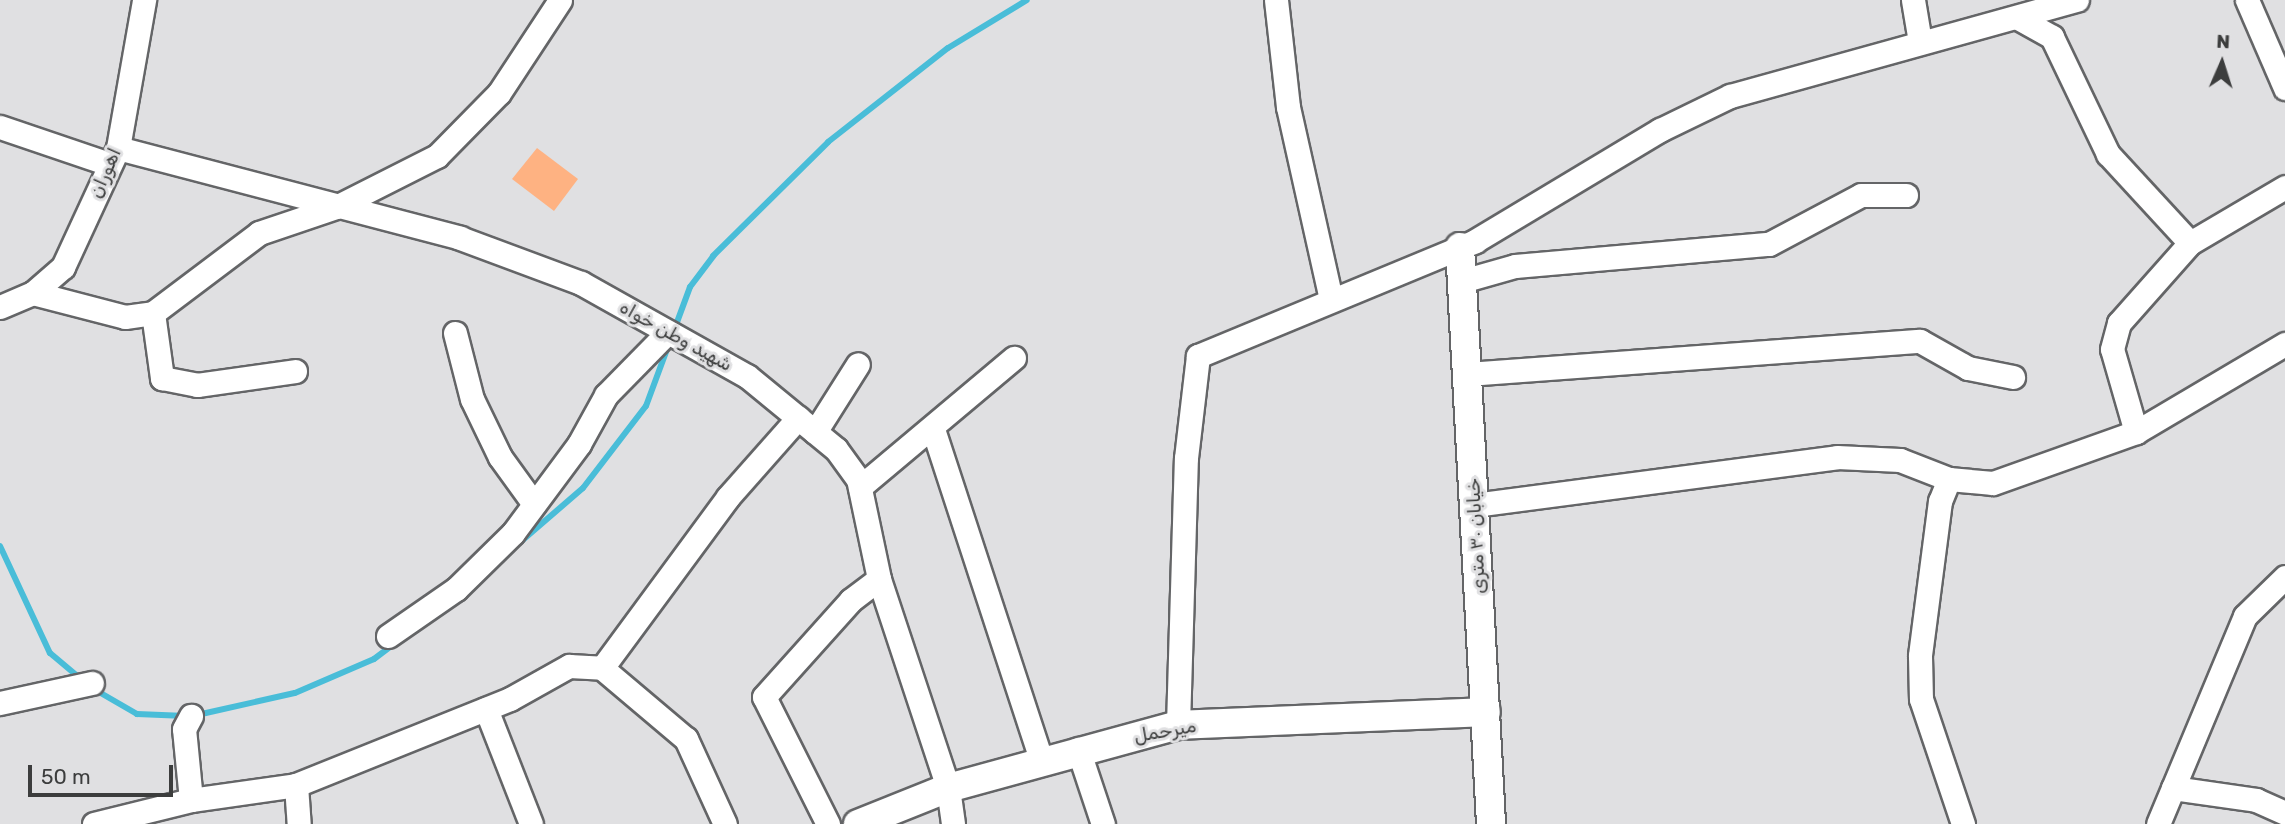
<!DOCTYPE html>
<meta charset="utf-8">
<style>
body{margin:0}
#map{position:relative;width:2285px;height:824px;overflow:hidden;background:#e0e0e2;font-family:Rubik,Cairo,sans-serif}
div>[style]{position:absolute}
.stream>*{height:6px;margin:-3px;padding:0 3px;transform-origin:3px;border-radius:3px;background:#49bdd8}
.building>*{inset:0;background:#feb282}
.roads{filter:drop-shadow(2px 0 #646567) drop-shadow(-2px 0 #646567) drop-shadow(0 2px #646567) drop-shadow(0 -2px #646567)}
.minor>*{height:23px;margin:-11.5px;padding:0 11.5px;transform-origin:11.5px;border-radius:11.5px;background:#fff}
.tertiary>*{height:28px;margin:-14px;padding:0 14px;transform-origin:14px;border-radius:14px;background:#fff}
span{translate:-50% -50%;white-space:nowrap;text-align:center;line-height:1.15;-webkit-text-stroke:6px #e0e0e2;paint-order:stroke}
.street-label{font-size:19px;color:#3c3d3d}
.north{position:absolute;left:2187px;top:28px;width:70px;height:70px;-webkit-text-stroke:5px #e0e0e2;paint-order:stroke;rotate:3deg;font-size:19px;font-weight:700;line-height:28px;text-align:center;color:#3c3d3d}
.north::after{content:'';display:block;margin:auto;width:24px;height:32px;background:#3c3d3d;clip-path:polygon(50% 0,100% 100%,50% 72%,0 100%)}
.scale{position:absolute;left:28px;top:765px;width:145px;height:32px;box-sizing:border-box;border:4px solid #3c3d3d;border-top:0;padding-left:9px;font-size:21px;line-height:24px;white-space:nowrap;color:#3c3d3d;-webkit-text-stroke:5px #e0e0e2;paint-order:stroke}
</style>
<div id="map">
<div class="stream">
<i style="left:0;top:546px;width:118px;rotate:65deg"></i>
<i style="left:50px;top:653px;width:40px;rotate:40deg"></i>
<i style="left:510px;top:551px;width:96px;rotate:-40.8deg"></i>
<i style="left:583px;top:488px;width:103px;rotate:-52.5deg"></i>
<i style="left:646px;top:406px;width:127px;rotate:-69.7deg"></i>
<i style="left:690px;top:287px;width:39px;rotate:-53deg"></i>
<i style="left:713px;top:256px;width:162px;rotate:-44.7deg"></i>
<i style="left:828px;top:142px;width:152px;rotate:-38.1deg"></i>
<i style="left:948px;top:48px;width:92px;rotate:-31.3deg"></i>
<i style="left:92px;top:688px;width:52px;rotate:30deg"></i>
<i style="left:137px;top:714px;width:49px;rotate:2.3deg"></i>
<i style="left:197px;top:715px;width:100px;rotate:-12.7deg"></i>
<i style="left:295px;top:693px;width:86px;rotate:-23.3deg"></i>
<i style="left:374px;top:659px;width:26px;rotate:-37deg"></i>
</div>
<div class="building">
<i style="clip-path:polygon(537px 148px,578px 179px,554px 211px,512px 179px)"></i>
</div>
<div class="roads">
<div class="minor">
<i style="left:1276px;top:0;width:108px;rotate:83.6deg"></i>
<i style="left:1288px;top:107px;width:197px;rotate:77.4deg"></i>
<i style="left:1913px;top:0;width:43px;rotate:80.5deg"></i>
<i style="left:2247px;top:0;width:96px;rotate:66.6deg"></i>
<i style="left:2018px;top:18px;width:39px;rotate:29deg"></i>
<i style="left:2052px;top:37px;width:130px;rotate:64.4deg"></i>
<i style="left:2108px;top:154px;width:121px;rotate:47.3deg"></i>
<i style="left:0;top:127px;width:115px;rotate:18.7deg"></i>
<i style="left:118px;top:148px;width:354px;rotate:14.7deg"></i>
<i style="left:460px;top:238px;width:129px;rotate:20.4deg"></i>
<i style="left:581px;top:283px;width:190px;rotate:29.3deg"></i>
<i style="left:747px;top:376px;width:115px;rotate:39.4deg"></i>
<i style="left:836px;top:449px;width:37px;rotate:54deg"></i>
<i style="left:858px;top:479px;width:102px;rotate:78.1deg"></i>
<i style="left:879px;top:579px;width:220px;rotate:71.7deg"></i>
<i style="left:948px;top:788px;width:36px;rotate:82deg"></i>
<i style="left:1462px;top:281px;width:55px;rotate:-15.8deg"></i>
<i style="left:1515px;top:266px;width:255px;rotate:-5deg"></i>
<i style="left:1769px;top:244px;width:104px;rotate:-28deg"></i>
<i style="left:1861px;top:195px;width:45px"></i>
<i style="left:33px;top:293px;width:95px;rotate:14.6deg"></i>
<i style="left:125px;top:317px;width:28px;rotate:-8deg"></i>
<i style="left:153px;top:313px;width:133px;rotate:-37deg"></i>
<i style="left:259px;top:233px;width:81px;rotate:-18.7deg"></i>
<i style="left:336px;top:207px;width:113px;rotate:-26.8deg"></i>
<i style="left:437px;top:156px;width:88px;rotate:-45.5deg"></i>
<i style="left:499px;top:93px;width:111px;rotate:-56.7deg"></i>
<i style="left:0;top:307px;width:36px;rotate:-23deg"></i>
<i style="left:33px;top:293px;width:40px;rotate:-41deg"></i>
<i style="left:63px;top:267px;width:131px;rotate:-65.2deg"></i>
<i style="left:118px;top:148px;width:150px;rotate:-80deg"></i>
<i style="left:153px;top:313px;width:66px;rotate:82.1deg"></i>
<i style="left:162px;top:378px;width:36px;rotate:11deg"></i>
<i style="left:197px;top:385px;width:99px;rotate:-8.1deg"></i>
<i style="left:455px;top:333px;width:68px;rotate:75.6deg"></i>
<i style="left:472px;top:399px;width:64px;rotate:64.2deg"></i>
<i style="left:500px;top:457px;width:58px;rotate:54.1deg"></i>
<i style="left:1467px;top:374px;width:454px;rotate:-4.2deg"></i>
<i style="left:1920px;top:341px;width:55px;rotate:29.4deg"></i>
<i style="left:1968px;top:368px;width:46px;rotate:11.3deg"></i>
<i style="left:933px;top:429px;width:348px;rotate:71.9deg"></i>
<i style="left:815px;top:432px;width:80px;rotate:-57.7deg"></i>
<i style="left:2136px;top:432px;width:86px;rotate:-106.1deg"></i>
<i style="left:2112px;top:349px;width:27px;rotate:-75deg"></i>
<i style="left:2119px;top:323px;width:107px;rotate:-48.4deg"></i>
<i style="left:2190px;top:243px;width:110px;rotate:-30.5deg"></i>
<i style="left:1949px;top:479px;width:24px;rotate:112deg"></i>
<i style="left:1940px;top:501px;width:156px;rotate:97.4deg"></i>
<i style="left:1920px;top:656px;width:43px;rotate:88.7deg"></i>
<i style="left:1921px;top:699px;width:132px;rotate:71.4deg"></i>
<i style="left:860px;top:487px;width:201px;rotate:-40deg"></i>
<i style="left:1474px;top:505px;width:366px;rotate:-7.5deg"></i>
<i style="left:1837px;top:457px;width:63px;rotate:2.7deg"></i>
<i style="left:1900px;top:460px;width:53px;rotate:21.2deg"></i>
<i style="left:1949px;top:479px;width:44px;rotate:5.2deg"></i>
<i style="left:1993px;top:483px;width:152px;rotate:-19.6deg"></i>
<i style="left:2136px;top:432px;width:173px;rotate:-30.6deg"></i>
<i style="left:388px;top:636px;width:83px;rotate:-34.7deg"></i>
<i style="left:456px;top:589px;width:80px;rotate:-44.5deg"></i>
<i style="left:513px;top:533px;width:111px;rotate:-53.4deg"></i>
<i style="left:579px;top:444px;width:56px;rotate:-61.1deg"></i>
<i style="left:606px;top:395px;width:88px;rotate:-45.5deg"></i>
<i style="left:0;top:703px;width:94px;rotate:-12.3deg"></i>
<i style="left:486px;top:709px;width:123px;rotate:68.6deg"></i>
<i style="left:1178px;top:725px;width:267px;rotate:-88.3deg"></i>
<i style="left:1186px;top:458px;width:103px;rotate:-83.3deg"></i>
<i style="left:1198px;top:356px;width:300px;rotate:-22.5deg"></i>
<i style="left:1475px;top:241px;width:216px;rotate:-31deg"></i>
<i style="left:1660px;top:130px;width:78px;rotate:-25.9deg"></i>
<i style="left:1730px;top:96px;width:360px;rotate:-15.5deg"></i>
<i style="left:1078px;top:749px;width:79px;rotate:71.6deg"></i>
<i style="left:296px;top:785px;width:39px;rotate:86deg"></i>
<i style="left:2173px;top:788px;width:84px;rotate:8.2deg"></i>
<i style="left:2256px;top:800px;width:32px;rotate:24deg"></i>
<i style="left:191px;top:800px;width:71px;rotate:-95.6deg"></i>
<i style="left:184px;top:729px;width:15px;rotate:-62deg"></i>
<i style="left:94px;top:824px;width:100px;rotate:-13.9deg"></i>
<i style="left:191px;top:800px;width:106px;rotate:-8.1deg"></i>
<i style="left:296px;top:785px;width:231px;rotate:-21.9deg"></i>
<i style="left:510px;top:699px;width:68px;rotate:-29.2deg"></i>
<i style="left:569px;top:666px;width:33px;rotate:3deg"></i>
<i style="left:725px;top:824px;width:94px;rotate:-114.6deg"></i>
<i style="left:686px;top:739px;width:110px;rotate:-139.8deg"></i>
<i style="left:602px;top:668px;width:212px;rotate:-53.6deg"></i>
<i style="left:728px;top:497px;width:106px;rotate:-48.5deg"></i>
<i style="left:828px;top:824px;width:142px;rotate:-116.7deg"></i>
<i style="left:764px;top:697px;width:130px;rotate:-48.1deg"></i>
<i style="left:851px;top:600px;width:35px;rotate:-37deg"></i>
<i style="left:2158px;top:824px;width:225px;rotate:-67.3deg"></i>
<i style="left:2245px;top:616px;width:56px;rotate:-44.3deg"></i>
</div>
<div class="tertiary">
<i style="left:1460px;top:247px;width:578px;rotate:86.92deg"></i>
<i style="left:858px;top:824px;width:97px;rotate:-21.8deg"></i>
<i style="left:948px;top:788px;width:238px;rotate:-15.3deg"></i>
<i style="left:1178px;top:725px;width:308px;rotate:-2.4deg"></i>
</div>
</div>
<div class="street-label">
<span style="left:105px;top:173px;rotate:-66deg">اهوران</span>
<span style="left:676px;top:336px;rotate:29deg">شهید وطن خواه</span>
<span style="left:1476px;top:536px;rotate:-93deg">خیابان ۳۰ متری</span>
<span style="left:1165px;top:731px;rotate:-10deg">میرحمل</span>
</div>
<div class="north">N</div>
<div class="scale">50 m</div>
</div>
